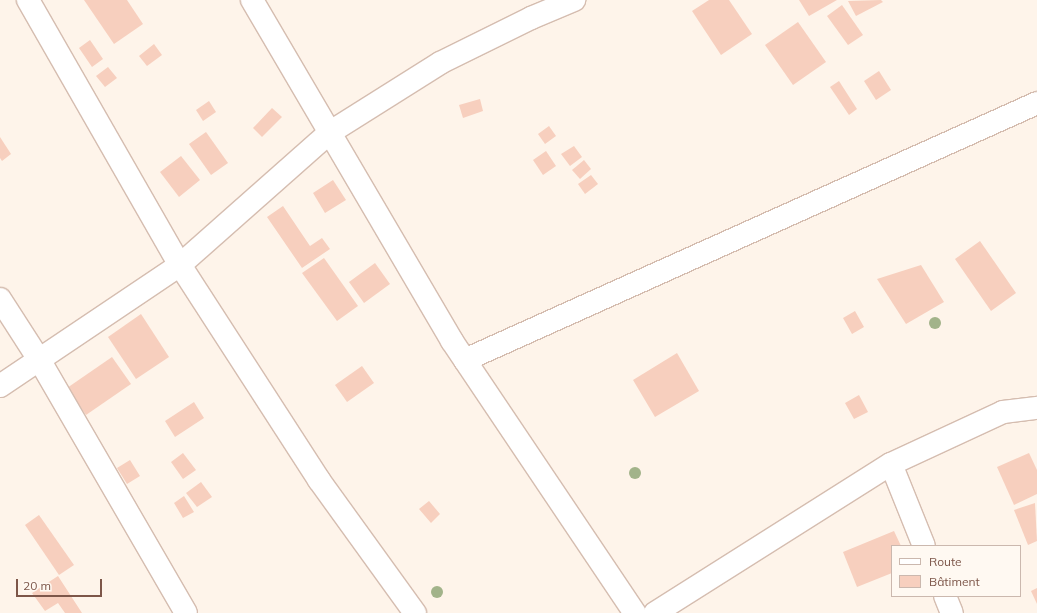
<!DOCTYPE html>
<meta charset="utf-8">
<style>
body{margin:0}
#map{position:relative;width:1037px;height:613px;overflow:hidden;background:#fef4ea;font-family:Mulish,sans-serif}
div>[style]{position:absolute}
.building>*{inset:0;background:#f7cfbe}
.roads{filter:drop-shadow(1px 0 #d5bdb0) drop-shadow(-1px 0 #d5bdb0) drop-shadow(0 1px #d5bdb0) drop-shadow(0 -1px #d5bdb0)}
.street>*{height:22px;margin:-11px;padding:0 11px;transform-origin:11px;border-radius:11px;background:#fff}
.trees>*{width:12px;height:12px;margin:-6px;border-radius:50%;background:#a2b38a}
span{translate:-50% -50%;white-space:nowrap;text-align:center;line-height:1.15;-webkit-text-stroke:3px #fff9f2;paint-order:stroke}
.legend{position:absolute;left:891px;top:545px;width:130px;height:52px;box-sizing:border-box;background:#fff9f2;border:1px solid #cbb8ae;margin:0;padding:5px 7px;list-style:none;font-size:12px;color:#7d5649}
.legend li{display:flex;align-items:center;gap:8px;height:20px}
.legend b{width:20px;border:1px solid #cbb8ae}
.scale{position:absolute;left:16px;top:579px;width:86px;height:18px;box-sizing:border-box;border:2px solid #7d5649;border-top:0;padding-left:5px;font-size:12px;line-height:14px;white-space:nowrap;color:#7d5649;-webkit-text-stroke:3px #fff9f2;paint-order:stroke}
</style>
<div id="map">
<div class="building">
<i style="clip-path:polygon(84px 0,127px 0,143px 24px,114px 44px)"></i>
<i style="clip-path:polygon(709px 0,729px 0,752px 34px,721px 55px,692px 11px)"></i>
<i style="clip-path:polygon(799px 0,837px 0,809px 16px)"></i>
<i style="clip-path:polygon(881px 0,883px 2px,856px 16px,848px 1px)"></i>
<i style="clip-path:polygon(842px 5px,863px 35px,848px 45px,827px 16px)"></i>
<i style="clip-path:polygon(798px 22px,826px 62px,793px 85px,765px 45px)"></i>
<i style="clip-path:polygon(90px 40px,103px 59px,92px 67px,79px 48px)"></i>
<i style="clip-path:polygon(154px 44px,162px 55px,147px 66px,139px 56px)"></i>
<i style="clip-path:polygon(108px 67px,117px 78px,105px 87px,96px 76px)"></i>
<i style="clip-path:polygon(879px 71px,891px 90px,876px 100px,864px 81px)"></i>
<i style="clip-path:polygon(839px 81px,857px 109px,849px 115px,830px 87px)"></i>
<i style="clip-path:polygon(480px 99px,483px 111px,463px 118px,459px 105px)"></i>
<i style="clip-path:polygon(209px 101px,216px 112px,203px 121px,196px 110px)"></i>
<i style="clip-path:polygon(272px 108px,282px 117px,262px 137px,253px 128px)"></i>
<i style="clip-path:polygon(549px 126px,556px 136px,545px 144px,538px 134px)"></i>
<i style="clip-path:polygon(206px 132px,228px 163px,211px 175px,189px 144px)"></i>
<i style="clip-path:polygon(0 137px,11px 154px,2px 161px,0 158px)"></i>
<i style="clip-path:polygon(574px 146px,582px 157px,570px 166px,561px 154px)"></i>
<i style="clip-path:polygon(546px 151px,556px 166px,543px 175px,533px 160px)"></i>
<i style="clip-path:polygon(181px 156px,200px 180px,179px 197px,160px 172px)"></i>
<i style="clip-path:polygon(584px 160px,591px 169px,580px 179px,572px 170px)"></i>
<i style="clip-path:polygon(591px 175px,598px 184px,585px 194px,578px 184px)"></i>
<i style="clip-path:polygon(333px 180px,346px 200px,325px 213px,313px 193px)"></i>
<i style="clip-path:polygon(283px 206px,310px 246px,322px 238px,330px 249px,302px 268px,267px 217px)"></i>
<i style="clip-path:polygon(980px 241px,1016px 293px,991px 311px,955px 259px)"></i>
<i style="clip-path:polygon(324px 258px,358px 306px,337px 321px,302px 273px)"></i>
<i style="clip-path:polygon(375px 263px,390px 284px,364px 303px,349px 282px)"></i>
<i style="clip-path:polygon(921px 265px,944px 302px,906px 324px,877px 279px)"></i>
<i style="clip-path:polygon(855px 311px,864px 327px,852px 334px,843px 318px)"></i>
<i style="clip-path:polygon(141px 314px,169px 357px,136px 379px,108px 337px)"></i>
<i style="clip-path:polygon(677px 353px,699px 391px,655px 417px,633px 380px)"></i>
<i style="clip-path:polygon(112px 357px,131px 384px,86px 415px,67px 388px)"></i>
<i style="clip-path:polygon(362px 366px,374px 383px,347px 402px,335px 385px)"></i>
<i style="clip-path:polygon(859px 395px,868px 412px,854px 419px,845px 403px)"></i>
<i style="clip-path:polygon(194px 402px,204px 418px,175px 437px,165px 421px)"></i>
<i style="clip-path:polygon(183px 453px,196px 470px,183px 479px,171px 462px)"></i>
<i style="clip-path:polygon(1029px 453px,1037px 470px,1037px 494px,1014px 505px,997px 467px)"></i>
<i style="clip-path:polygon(130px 460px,140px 476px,127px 484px,117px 468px)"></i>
<i style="clip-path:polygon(201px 482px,212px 497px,197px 507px,186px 493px)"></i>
<i style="clip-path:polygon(184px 496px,194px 512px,183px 518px,174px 503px)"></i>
<i style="clip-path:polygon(429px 501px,440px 514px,431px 523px,419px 509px)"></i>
<i style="clip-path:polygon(1035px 503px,1037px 541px,1028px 545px,1014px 510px)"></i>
<i style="clip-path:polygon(39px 515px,74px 565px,59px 575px,25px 525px)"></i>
<i style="clip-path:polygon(894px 531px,901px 546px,892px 546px,892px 573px,857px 587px,843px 552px)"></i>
<i style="clip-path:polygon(58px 576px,82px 613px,65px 613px,58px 603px,45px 611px,32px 593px)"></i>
<i style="clip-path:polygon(1037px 588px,1037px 604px,1031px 591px)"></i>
</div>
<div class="roads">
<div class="street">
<i style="left:28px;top:0;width:305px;rotate:60.2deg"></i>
<i style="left:180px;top:265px;width:256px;rotate:57.1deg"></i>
<i style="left:319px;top:480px;width:164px;rotate:54.2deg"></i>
<i style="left:252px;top:0;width:395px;rotate:59.6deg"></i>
<i style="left:452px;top:341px;width:328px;rotate:56.1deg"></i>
<i style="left:0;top:299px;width:74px;rotate:57.2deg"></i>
<i style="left:40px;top:361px;width:291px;rotate:59.9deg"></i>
<i style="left:465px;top:360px;width:627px;rotate:-24.19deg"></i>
<i style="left:0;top:386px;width:217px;rotate:-33.9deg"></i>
<i style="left:180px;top:265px;width:199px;rotate:-41.5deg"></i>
<i style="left:329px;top:133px;width:131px;rotate:-32.2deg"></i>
<i style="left:440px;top:63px;width:102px;rotate:-26.3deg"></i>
<i style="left:531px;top:18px;width:47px;rotate:-22.7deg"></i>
<i style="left:891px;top:464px;width:88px;rotate:68.1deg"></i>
<i style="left:945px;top:596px;width:18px;rotate:68deg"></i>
<i style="left:655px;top:613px;width:279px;rotate:-32.3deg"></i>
<i style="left:891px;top:464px;width:123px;rotate:-24.9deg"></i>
<i style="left:1003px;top:412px;width:34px;rotate:-7deg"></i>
</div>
</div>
<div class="trees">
<i style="left:935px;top:323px"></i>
<i style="left:635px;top:473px"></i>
<i style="left:437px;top:592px"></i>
</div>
<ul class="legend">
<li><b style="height:5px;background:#fff"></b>Route</li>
<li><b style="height:11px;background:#f7cfbe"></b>Bâtiment</li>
</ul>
<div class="scale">20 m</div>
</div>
